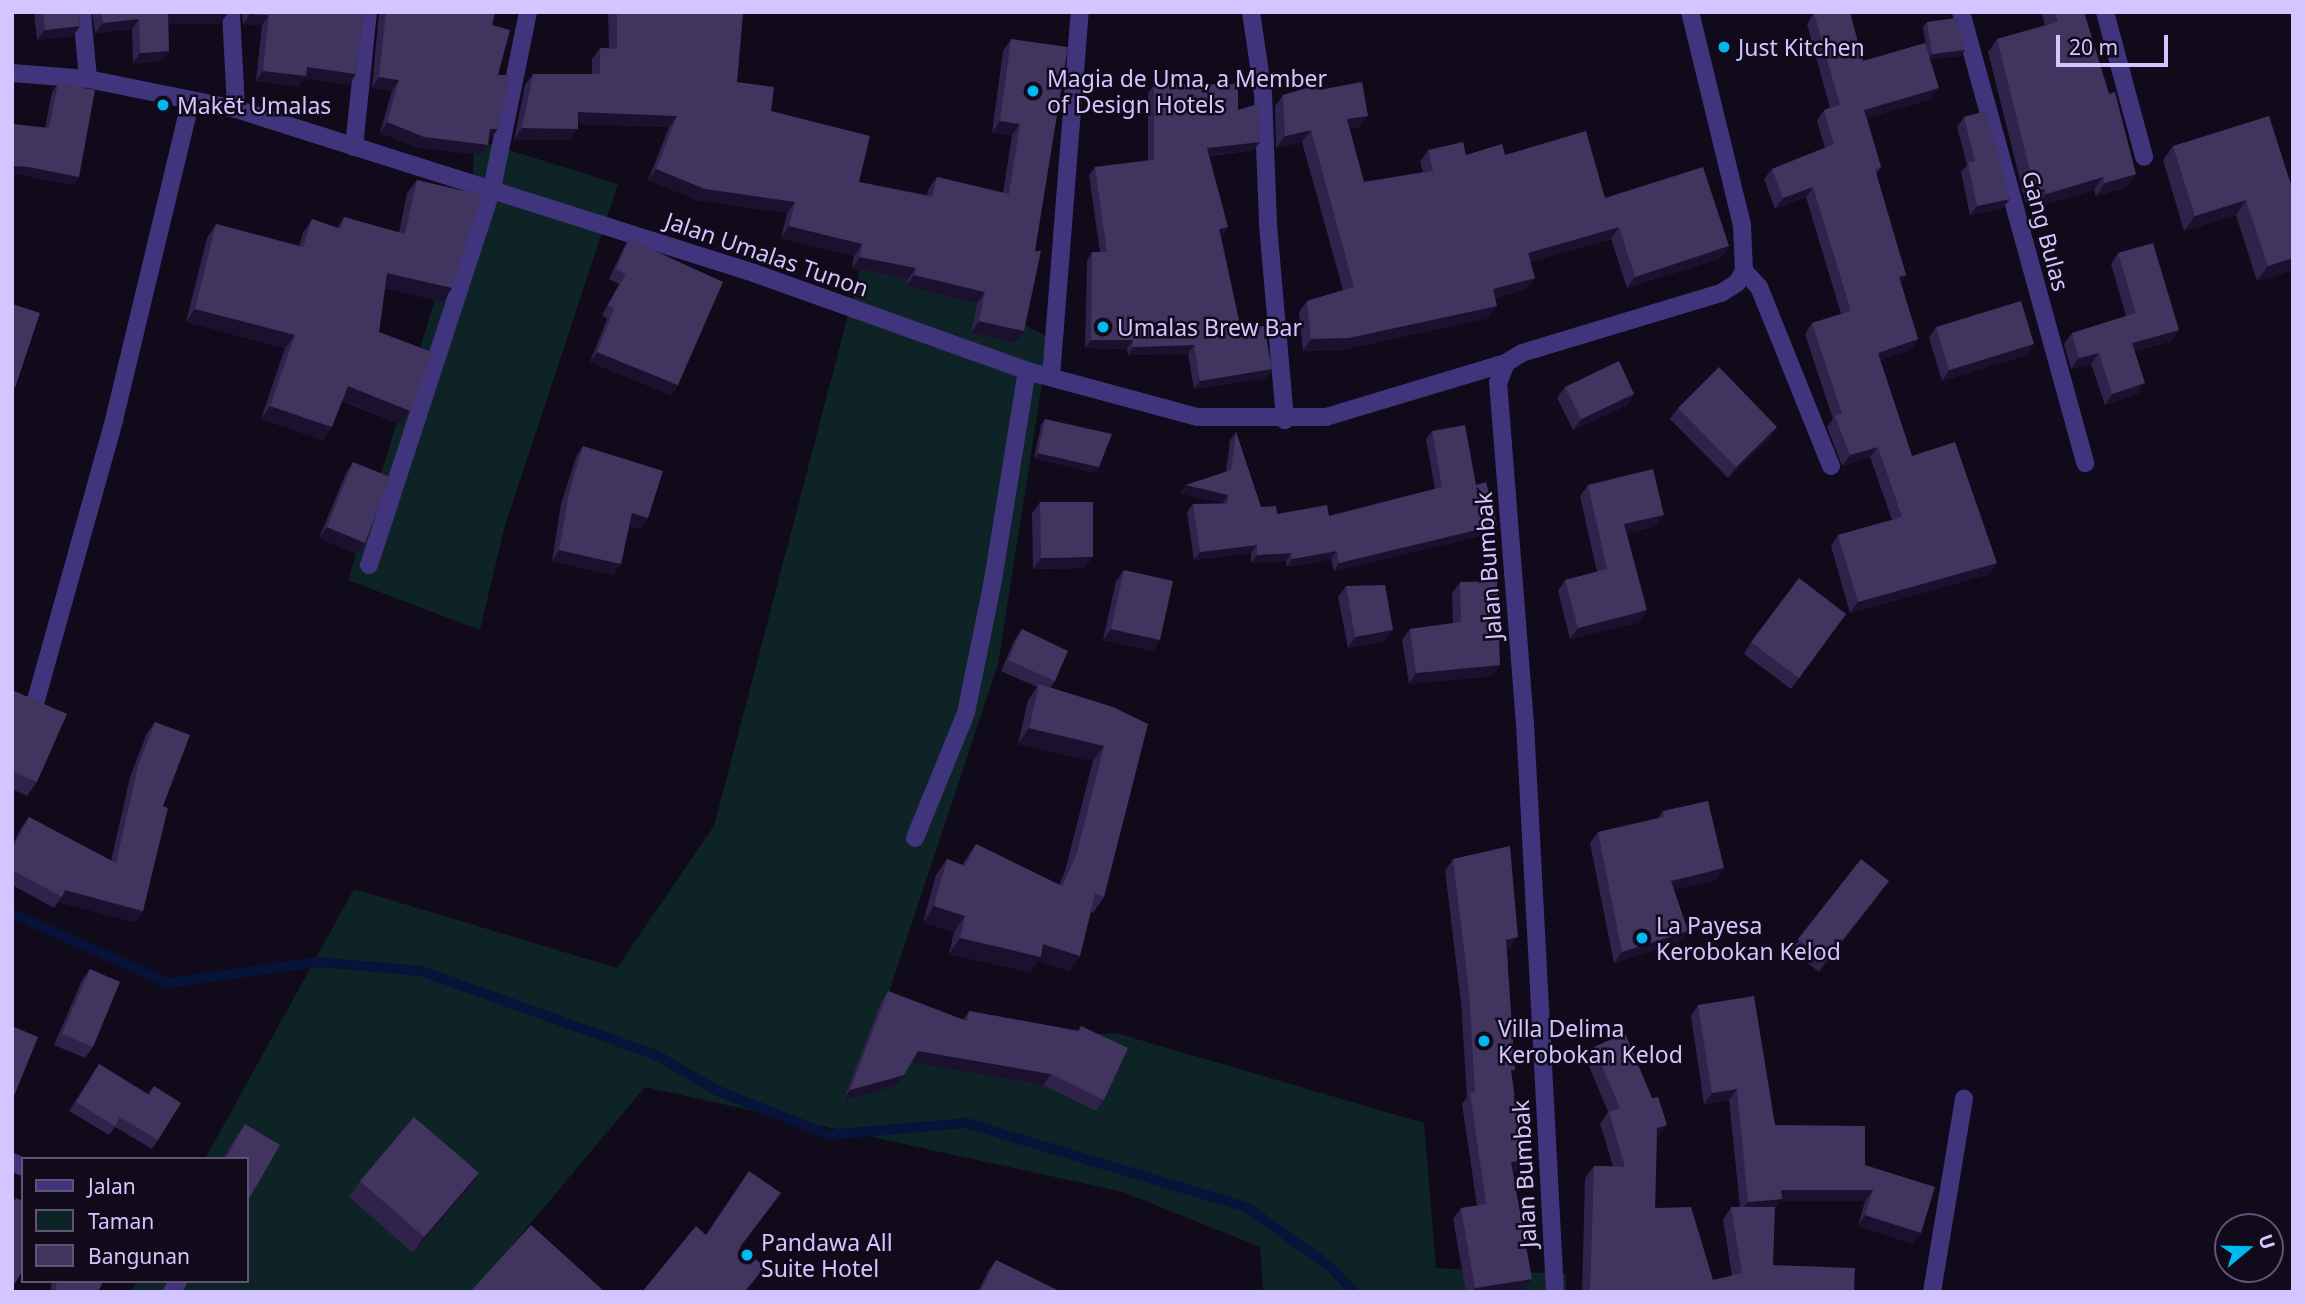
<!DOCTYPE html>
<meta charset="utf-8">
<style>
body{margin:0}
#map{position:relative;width:2305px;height:1304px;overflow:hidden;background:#100a1b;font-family:"Noto Sans",sans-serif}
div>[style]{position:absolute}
.green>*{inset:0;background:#0d2325}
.stream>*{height:10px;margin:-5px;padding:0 5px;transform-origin:5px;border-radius:5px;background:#071338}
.minor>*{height:18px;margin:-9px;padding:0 9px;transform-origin:9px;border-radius:9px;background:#40347c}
.tertiary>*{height:18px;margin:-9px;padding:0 9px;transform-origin:9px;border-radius:9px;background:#40347c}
.wall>*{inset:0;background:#2f224b}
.shaded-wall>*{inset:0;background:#1b112f}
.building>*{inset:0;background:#41345e}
.dots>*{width:19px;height:19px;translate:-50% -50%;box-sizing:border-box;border:4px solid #100a1b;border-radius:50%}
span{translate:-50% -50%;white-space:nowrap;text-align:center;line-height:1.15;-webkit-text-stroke:5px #100a1b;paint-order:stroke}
.poi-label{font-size:23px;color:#d3c5ff}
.left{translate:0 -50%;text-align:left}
.street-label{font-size:23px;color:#d3c5ff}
.frame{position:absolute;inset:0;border:14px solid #d3c5ff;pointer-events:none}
.legend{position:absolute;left:21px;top:1157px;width:228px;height:126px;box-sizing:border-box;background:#100a1b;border:2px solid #5e5576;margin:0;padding:9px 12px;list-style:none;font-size:21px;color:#d3c5ff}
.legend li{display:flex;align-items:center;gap:14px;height:35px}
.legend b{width:35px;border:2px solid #5e5576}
.north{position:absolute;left:2214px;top:1213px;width:70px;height:70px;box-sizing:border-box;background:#100a1b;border:2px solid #5e5576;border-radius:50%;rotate:71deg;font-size:19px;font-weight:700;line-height:28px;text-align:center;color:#d3c5ff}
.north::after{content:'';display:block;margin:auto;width:24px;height:32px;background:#00b8f0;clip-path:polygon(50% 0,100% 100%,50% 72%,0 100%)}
.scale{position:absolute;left:2056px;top:35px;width:112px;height:32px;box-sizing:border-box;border:4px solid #d3c5ff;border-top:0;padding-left:9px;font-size:21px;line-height:24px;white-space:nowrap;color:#d3c5ff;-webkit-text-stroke:5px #100a1b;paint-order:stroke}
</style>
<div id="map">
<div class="green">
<i style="clip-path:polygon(474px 139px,618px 184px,504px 529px,480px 630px,348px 580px,473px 177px)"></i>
<i style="clip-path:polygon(863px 258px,970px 297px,1054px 340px,1047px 353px,998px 664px,871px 1046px,1116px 1033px,1424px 1123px,1436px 1268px,1566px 1274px,1566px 1292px,1263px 1292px,1260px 1247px,1123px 1192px,645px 1087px,473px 1292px,131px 1292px,137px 1281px,247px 1281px,247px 1159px,205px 1159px,354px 889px,617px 968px,714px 826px)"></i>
</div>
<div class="stream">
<i style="left:12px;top:913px;width:171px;rotate:24.2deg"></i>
<i style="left:168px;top:983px;width:151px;rotate:-8deg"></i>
<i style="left:318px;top:962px;width:103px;rotate:5deg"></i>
<i style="left:421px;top:971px;width:252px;rotate:19.7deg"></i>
<i style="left:658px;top:1056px;width:67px;rotate:30.4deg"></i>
<i style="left:716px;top:1090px;width:122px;rotate:21.7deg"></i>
<i style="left:829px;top:1135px;width:138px;rotate:-5deg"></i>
<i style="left:966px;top:1123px;width:292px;rotate:16.7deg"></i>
<i style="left:1246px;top:1207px;width:100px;rotate:35.3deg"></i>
<i style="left:1328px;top:1265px;width:37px;rotate:46deg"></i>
</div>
<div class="minor">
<i style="left:82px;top:12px;width:67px;rotate:84.9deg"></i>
<i style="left:231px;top:12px;width:97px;rotate:87deg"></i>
<i style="left:1251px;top:12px;width:82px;rotate:81.6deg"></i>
<i style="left:1263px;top:93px;width:132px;rotate:87.8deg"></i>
<i style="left:1268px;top:225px;width:196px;rotate:85deg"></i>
<i style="left:1961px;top:12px;width:468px;rotate:74.6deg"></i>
<i style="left:2105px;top:12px;width:150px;rotate:74.9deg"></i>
<i style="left:12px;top:73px;width:76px;rotate:4.5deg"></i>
<i style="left:88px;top:79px;width:151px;rotate:11.5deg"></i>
<i style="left:236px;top:109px;width:543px;rotate:17.57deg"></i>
<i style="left:754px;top:273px;width:290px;rotate:19.7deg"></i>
<i style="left:1027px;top:371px;width:176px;rotate:15.1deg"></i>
<i style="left:1197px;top:417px;width:129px"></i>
<i style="left:1326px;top:417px;width:188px;rotate:-16.7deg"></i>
<i style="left:354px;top:147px;width:136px;rotate:-84.1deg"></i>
<i style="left:1744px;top:271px;width:22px;rotate:47deg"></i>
<i style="left:1759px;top:287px;width:193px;rotate:68.1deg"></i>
<i style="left:1051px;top:377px;width:366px;rotate:-85.5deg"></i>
<i style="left:369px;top:565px;width:396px;rotate:-71.9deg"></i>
<i style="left:492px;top:189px;width:181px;rotate:-78.5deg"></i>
<i style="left:36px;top:700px;width:291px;rotate:-74.4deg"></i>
<i style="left:114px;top:420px;width:329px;rotate:-76.5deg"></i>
<i style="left:915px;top:838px;width:135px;rotate:-67.8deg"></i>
<i style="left:966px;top:713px;width:136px;rotate:-78.5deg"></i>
<i style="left:993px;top:580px;width:212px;rotate:-80.8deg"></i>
<i style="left:12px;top:1162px;width:12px;rotate:24deg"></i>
<i style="left:172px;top:1292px;width:13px;rotate:-61deg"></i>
<i style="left:1932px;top:1292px;width:196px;rotate:-80.6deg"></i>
</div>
<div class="tertiary">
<i style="left:1555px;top:1292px;width:569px;rotate:-93.02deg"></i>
<i style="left:1525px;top:724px;width:342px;rotate:-94.5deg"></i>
<i style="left:1498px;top:383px;width:22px;rotate:-68deg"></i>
<i style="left:1506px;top:363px;width:19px;rotate:-32deg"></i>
<i style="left:1522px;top:353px;width:208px;rotate:-16.8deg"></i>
<i style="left:1721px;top:293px;width:19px;rotate:-32deg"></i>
<i style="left:1737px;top:283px;width:14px;rotate:-60deg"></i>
<i style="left:1744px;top:271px;width:46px;rotate:-92.5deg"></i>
<i style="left:1742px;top:225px;width:219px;rotate:-103.7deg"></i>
</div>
<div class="wall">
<i style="clip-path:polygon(34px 12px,79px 12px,80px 26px,73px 36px,37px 40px)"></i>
<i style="clip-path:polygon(92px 12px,227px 12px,227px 14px,220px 24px,168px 24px,169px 51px,162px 61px,133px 63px,132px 29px,95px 33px)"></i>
<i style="clip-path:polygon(242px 12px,363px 12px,356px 74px,349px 85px,304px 78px,298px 86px,256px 81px,262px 25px,243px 25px)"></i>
<i style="clip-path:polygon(379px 12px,495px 12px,492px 25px,498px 75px,490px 139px,489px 139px,481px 155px,417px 147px,380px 133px,392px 91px,372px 88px)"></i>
<i style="clip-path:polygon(608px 12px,743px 12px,737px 82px,771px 111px,859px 182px,927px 195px,929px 188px,937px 177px,1003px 193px,1012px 135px,992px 133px,1003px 51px,1011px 39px,1035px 251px,1024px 331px,1016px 343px,971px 333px,977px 304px,906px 286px,908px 279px,852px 268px,854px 256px,781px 238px,787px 213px,697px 200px,648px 180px,669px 127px,578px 124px,570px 140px,514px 140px,525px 85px,533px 74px,592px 74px,592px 59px,600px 48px,609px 48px)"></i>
<i style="clip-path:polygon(2041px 12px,2084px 12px,2109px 94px,2136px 174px,2127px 187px,2096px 196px,2094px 190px,2037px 207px,2036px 202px,2026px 204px,1988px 52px,1997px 39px,2045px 25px)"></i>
<i style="clip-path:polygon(1814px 13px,1863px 61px,1926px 47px,1923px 27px,1927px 22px,1961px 56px,1930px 59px,1931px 99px,1867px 118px,1881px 167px,1876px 174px,1906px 275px,1901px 283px,1918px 339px,1911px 350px,1880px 360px,1912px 456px,1997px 563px,1989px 574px,1850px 613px,1831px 546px,1838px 535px,1892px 520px,1870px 457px,1842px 466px,1827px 427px,1833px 419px,1805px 334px,1812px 323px,1841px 314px,1806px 197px,1775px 209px,1764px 179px,1772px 169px,1825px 148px,1817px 121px,1824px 110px,1830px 108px,1807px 24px)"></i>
<i style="clip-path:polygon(58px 83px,79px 177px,73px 185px,23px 175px,45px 128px,52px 92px)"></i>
<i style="clip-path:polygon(1154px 85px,1238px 110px,1254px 150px,1209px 156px,1223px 235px,1221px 236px,1241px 330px,1272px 369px,1266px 378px,1194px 389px,1188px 354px,1128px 355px,1127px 349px,1085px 348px,1087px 261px,1092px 252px,1100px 252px,1089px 175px,1095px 167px,1148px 160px,1148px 93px)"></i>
<i style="clip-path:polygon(1319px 90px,1360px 127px,1349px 129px,1364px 182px,1423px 172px,1420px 162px,1428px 150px,1466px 155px,1505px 155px,1605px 198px,1721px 258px,1627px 288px,1611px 239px,1530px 262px,1535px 278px,1526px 289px,1495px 298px,1488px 318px,1341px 350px,1303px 351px,1299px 312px,1307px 301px,1343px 290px,1302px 142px,1276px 148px,1275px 106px,1283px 95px)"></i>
<i style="clip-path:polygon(1964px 117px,2003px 208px,1970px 215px,1961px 172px,1967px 165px,1957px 127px)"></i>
<i style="clip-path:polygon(2173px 146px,2293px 191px,2293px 270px,2257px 281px,2236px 215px,2184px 231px,2163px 160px)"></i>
<i style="clip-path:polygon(417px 180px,443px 302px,385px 288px,379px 332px,400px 424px,342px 401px,323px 440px,261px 419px,285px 348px,186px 322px,207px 238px,216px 224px,299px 246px,303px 233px,312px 219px,337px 228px,344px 217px,399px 233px,407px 193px)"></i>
<i style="clip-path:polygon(629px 239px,678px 385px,671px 395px,590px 362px,607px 319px,602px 315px,619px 284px,609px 279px,623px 249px)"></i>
<i style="clip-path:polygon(2118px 253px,2179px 330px,2171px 341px,2135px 351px,2138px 394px,2105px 405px,2091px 364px,2071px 369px,2064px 344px,2072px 333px,2126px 316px,2111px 264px)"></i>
<i style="clip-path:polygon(1936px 327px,2026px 355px,1942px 381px,1929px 338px)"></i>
<i style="clip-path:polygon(1565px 387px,1634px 394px,1627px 405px,1573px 430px,1557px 398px)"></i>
<i style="clip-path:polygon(1678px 408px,1770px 438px,1728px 478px,1670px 419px)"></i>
<i style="clip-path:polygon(1045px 419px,1099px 467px,1095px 473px,1034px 458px,1041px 425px)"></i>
<i style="clip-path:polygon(1432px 431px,1476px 485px,1492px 533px,1334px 571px,1331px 559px,1287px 567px,1286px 561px,1251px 563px,1251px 553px,1194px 560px,1187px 512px,1193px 504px,1223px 503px,1180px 493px,1186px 485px,1226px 472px,1230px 440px,1236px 432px,1261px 507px,1277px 514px,1329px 516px,1435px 489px,1426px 439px)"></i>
<i style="clip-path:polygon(583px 446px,648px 518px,640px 529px,629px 526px,614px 575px,552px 561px,561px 504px,576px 457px)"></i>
<i style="clip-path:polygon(353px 462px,365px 543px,357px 554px,319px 538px,346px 473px)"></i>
<i style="clip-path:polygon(1588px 485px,1656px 526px,1627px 533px,1640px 622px,1570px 639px,1558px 591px,1565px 580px,1597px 572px,1580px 496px)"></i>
<i style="clip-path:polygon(1040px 502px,1085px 568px,1033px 569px,1032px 513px)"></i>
<i style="clip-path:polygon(1124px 570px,1153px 651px,1103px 640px,1116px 581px)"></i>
<i style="clip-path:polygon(1460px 582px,1500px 665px,1492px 676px,1409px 684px,1402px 640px,1410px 629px,1453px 623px,1452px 593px)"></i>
<i style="clip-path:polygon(1346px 586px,1385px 641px,1348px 648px,1338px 597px)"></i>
<i style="clip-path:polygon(1846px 614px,1791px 689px,1744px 654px,1751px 642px)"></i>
<i style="clip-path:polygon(1022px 629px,1055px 681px,1050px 688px,1113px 707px,1104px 897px,1093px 913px,1091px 912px,1080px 956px,1069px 971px,1038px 961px,1030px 972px,949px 954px,954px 932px,923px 922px,936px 875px,947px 859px,962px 865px,976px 844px,1059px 885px,1065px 871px,1093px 761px,1018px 744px,1028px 700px,1037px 687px,1001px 671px,1014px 641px)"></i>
<i style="clip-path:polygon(12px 690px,37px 782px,27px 796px,12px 789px)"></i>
<i style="clip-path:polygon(155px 722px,163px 806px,143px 911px,135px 922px,58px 902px,54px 908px,12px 885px,12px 846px,21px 828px,29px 817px,111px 861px,130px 777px,147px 733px)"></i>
<i style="clip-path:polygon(1663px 811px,1717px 880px,1674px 889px,1680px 942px,1614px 963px,1590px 843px,1598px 832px,1658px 818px)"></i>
<i style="clip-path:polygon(1453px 859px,1511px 948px,1507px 949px,1511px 1075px,1524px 1160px,1516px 1171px,1512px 1172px,1524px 1290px,1512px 1292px,1466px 1292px,1453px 1219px,1461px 1208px,1477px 1206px,1462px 1104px,1467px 1097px,1461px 1002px,1445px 871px)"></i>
<i style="clip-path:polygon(1881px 892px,1819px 972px,1791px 950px,1798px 939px)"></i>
<i style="clip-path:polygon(90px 969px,93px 1047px,85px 1058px,54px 1045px,82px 980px)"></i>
<i style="clip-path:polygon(888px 991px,963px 1020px,969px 1011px,1078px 1031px,1081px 1026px,1104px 1100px,1096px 1111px,1043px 1085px,911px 1062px,896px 1086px,843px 1101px,881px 1002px)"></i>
<i style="clip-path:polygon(1698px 1005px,1775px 1125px,1865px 1165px,1913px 1244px,1858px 1226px,1865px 1201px,1780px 1201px,1774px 1209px,1773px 1265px,1854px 1292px,1582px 1292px,1585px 1178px,1594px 1166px,1613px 1166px,1600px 1124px,1608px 1112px,1586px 1059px,1594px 1047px,1658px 1138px,1657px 1138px,1655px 1208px,1713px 1280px,1732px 1276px,1723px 1220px,1731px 1207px,1740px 1207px,1729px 1100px,1704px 1104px,1691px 1016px)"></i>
<i style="clip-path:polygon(99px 1064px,148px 1094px,154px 1086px,158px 1140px,152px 1149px,115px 1127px,109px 1135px,69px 1111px)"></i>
<i style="clip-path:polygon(245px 1124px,247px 1159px,223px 1159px,237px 1135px)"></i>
<i style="clip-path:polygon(360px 1181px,468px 1189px,413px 1253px,349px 1197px)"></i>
<i style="clip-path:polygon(996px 1260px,1061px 1292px,978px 1292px,988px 1271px)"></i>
<i style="clip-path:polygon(52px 1281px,103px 1281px,98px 1292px,50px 1292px)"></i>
</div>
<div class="shaded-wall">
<i style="clip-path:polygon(168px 13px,227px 14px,220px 24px,161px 24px)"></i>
<i style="clip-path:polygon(250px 14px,269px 15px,262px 25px,243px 25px)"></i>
<i style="clip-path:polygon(139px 19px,132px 29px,95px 33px,103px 23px)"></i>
<i style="clip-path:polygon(80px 26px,73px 36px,37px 40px,45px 30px)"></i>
<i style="clip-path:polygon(1965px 50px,1961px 56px,1928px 60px,1932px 54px)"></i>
<i style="clip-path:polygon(169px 51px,162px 61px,133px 63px,140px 53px)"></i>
<i style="clip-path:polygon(307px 67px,356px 74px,349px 85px,304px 78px,298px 86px,256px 81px,263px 71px)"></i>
<i style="clip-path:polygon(379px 77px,399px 80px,392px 91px,372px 88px)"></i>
<i style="clip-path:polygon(1939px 88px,1931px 99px,1857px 121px,1864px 110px)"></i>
<i style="clip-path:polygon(578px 112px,677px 116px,669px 127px,570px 124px)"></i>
<i style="clip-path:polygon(1368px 116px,1360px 127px,1339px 131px,1347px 119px)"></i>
<i style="clip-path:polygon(1000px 121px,1020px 124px,1012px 135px,992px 133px)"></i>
<i style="clip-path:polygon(387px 122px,488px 145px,481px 155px,417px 147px,380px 133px)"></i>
<i style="clip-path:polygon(522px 128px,578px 129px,570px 140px,514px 140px)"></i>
<i style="clip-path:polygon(490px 129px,498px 129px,490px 139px,483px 139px)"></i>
<i style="clip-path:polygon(1311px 130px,1302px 142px,1276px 148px,1285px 136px)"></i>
<i style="clip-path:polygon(1260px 142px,1254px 150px,1201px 156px,1207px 148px)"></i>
<i style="clip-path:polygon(12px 166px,29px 167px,79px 177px,73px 185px,23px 175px,12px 175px)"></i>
<i style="clip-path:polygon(656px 169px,795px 202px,787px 213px,697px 200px,648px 180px)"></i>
<i style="clip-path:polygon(2136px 174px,2127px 187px,2096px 196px,2105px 183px)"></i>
<i style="clip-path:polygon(2103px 177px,2094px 190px,2037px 207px,2046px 194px)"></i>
<i style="clip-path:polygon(1813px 187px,1806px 197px,1775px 209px,1783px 198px)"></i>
<i style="clip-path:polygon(2045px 189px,2036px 202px,2026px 204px,2035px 191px)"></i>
<i style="clip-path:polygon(2010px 199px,2003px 208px,1970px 215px,1977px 206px)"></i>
<i style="clip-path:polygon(2246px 200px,2236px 215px,2184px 231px,2195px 216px)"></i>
<i style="clip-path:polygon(789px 226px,862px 244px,854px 256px,781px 238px)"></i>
<i style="clip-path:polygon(1228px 227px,1223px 235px,1214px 238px,1219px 229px)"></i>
<i style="clip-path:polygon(1619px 227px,1611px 239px,1520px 265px,1528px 253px)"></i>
<i style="clip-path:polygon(1729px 246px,1721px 258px,1627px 288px,1635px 277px)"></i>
<i style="clip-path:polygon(860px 257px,916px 268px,908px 279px,852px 268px)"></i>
<i style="clip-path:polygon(2293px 258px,2293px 270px,2257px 281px,2268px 266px)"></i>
<i style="clip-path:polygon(387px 273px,452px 288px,443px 302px,378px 287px)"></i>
<i style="clip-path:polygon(914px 275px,985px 292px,977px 304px,906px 286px)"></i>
<i style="clip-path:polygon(1906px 275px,1899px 286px,1899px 277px)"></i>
<i style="clip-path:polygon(1535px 278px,1526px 289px,1484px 301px,1493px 289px)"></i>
<i style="clip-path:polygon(1497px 306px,1488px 318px,1341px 350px,1303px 351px,1311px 339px)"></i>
<i style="clip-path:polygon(195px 309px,295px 335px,285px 348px,186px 322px)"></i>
<i style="clip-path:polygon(979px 321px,1024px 331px,1016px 343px,971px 333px)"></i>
<i style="clip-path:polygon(2179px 330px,2171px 341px,2124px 354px,2132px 343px)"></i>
<i style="clip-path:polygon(1918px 339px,1911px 350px,1870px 363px,1878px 353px)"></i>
<i style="clip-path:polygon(1091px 340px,1133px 340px,1127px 349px,1085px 348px)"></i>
<i style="clip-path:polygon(2034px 344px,2026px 355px,1942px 381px,1949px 370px)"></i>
<i style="clip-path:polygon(1194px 345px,1188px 354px,1128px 355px,1133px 347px)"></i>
<i style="clip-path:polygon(597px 352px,678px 385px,671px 395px,590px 362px)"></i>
<i style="clip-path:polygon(2099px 353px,2091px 364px,2071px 369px,2079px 358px)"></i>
<i style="clip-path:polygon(1272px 369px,1266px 378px,1194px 389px,1200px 381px)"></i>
<i style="clip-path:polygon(2145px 383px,2138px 394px,2105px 405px,2112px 394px)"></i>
<i style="clip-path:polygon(348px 386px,410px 411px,400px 424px,339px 399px)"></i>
<i style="clip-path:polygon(1634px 394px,1627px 405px,1573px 430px,1581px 419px)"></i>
<i style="clip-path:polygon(270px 406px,332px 427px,323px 440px,261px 419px)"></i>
<i style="clip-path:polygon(1777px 427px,1770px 438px,1728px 478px,1736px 467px)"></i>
<i style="clip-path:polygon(1878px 447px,1870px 457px,1842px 466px,1850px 455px)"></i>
<i style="clip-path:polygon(1038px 453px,1099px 467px,1095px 473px,1034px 458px)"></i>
<i style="clip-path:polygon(1186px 485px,1228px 495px,1223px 503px,1180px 493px)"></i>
<i style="clip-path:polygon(632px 513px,648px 518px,640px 529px,624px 524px)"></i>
<i style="clip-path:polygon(1664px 515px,1656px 526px,1617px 535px,1624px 524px)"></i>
<i style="clip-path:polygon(1497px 525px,1492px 533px,1334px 571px,1339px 563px)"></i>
<i style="clip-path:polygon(327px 527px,365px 543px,357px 554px,319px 538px)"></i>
<i style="clip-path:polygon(1257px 545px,1251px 553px,1194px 560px,1200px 552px)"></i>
<i style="clip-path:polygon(559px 550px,621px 564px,614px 575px,552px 561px)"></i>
<i style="clip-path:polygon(1337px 551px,1331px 559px,1287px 567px,1292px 559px)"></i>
<i style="clip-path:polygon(1291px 553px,1286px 561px,1251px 563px,1257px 555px)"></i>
<i style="clip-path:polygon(1093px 557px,1085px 568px,1033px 569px,1041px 558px)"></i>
<i style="clip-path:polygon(1997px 563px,1989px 574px,1850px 613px,1858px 602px)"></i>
<i style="clip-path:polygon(1647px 610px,1640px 622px,1570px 639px,1578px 628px)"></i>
<i style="clip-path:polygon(1111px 629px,1160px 640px,1153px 651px,1103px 640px)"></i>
<i style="clip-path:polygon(1393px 630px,1385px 641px,1348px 648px,1355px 637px)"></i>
<i style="clip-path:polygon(1500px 665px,1492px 676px,1409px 684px,1416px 673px)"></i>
<i style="clip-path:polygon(1029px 728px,1104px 746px,1093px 761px,1018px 744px)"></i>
<i style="clip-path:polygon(1724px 868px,1717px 880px,1664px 892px,1671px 881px)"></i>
<i style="clip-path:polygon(1889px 881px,1881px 892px,1819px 972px,1826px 961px)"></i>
<i style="clip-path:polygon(65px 890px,143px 911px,135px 922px,58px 902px)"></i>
<i style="clip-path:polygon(934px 906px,965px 916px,954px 932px,923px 922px)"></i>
<i style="clip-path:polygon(1688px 931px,1680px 942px,1614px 963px,1622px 952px)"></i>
<i style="clip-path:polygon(1518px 937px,1511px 948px,1498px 951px,1506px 940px)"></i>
<i style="clip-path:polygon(960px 938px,1043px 944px,1080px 956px,1069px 971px,1038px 961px,1030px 972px,949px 954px)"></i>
<i style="clip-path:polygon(918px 1051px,1051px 1074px,1043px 1085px,910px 1062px)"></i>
<i style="clip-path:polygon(904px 1075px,896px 1086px,843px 1101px,850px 1090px)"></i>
<i style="clip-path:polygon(1737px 1089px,1729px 1100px,1704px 1104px,1712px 1093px)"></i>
<i style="clip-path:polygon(1667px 1125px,1658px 1138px,1649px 1141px,1657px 1128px)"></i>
<i style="clip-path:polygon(1524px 1160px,1516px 1171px,1503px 1173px,1511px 1162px)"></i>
<i style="clip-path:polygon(479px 1173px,468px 1189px,413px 1253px,424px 1237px)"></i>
<i style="clip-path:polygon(1781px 1190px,1873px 1190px,1865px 1201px,1780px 1201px,1774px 1210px,1740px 1213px,1748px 1202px)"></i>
<i style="clip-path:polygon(1865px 1215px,1921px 1233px,1913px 1244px,1858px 1226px)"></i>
<i style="clip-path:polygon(765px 1267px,754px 1282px,746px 1292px,744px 1292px)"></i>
<i style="clip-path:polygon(1532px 1279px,1524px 1290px,1512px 1292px,1473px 1292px,1475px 1288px)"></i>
</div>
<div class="building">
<i style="clip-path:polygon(43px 12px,79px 12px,80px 26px,45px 30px)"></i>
<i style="clip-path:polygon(101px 12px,227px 12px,227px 14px,168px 13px,169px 51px,140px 53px,139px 19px,103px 23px)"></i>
<i style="clip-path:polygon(250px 12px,363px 12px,356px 74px,307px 67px,306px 76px,263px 71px,269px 15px,250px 14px)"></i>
<i style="clip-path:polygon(386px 12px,495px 12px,492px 25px,510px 30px,498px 75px,509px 75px,498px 129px,490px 129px,488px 145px,424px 137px,387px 122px,399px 80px,379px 77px)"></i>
<i style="clip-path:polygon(617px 12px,743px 12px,737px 82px,774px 87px,771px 111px,870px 136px,859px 182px,932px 197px,937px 177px,1009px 194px,1020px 124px,1000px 121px,1011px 39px,1068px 47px,1035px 251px,1041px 251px,1024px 331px,979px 321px,985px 292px,914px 275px,916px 268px,860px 257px,862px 244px,789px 226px,795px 202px,705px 189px,656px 169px,677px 116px,578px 112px,578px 129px,522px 128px,533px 74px,600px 74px,600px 48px,617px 49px)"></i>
<i style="clip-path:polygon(1817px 12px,1850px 12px,1863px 61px,1925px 43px,1939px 88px,1864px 110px,1881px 167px,1875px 169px,1906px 275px,1899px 277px,1918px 339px,1878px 353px,1912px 456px,1955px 442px,1997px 563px,1858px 602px,1838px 535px,1902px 517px,1878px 447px,1850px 455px,1835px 416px,1842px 414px,1812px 323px,1851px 311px,1813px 187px,1783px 198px,1772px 169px,1834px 144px,1824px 110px,1840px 105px,1814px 13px)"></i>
<i style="clip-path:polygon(2054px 12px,2084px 12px,2109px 94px,2115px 92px,2136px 174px,2105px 183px,2103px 177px,2046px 194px,2045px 189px,2035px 191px,1997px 39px,2058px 22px)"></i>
<i style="clip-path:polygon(1956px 18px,1965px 50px,1932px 54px,1927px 22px)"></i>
<i style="clip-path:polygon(1362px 82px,1368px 116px,1347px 119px,1364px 182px,1433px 171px,1428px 150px,1463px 142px,1466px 155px,1502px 144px,1505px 155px,1586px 131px,1605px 198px,1703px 167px,1729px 246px,1635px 277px,1619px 227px,1528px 253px,1535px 278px,1493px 289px,1497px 306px,1349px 338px,1311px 339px,1307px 301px,1354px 287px,1311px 130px,1285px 136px,1283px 95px,1317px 85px,1319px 90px)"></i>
<i style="clip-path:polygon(58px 83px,95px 90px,79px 177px,29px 167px,12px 166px,12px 124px,49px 128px)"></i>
<i style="clip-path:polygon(1238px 84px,1238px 110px,1258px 104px,1260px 142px,1207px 148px,1228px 227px,1219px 229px,1241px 330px,1264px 326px,1272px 369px,1200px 381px,1194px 345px,1133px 347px,1133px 340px,1091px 340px,1092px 252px,1107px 252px,1095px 167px,1154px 160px,1154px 85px)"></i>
<i style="clip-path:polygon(1986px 111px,2010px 199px,1977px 206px,1968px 163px,1975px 161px,1964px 117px)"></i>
<i style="clip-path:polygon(2269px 116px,2293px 191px,2293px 258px,2268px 266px,2246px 200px,2195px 216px,2173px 146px)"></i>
<i style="clip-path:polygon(417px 180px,482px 195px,452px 288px,387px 273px,379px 332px,432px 352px,410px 411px,348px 386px,332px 427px,270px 406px,295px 335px,195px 309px,216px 224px,303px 247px,312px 219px,341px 229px,344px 217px,405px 234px)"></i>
<i style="clip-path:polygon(629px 239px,723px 282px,678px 385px,597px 352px,614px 309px,608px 305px,626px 274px,616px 269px)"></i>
<i style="clip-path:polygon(2153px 243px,2179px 330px,2132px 343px,2145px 383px,2112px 394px,2099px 353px,2079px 358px,2072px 333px,2136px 313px,2118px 253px)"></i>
<i style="clip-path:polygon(2021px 301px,2034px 344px,1949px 370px,1936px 327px)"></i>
<i style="clip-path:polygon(12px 304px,40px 313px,15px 388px,12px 387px)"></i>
<i style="clip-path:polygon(1619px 361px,1634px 394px,1581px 419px,1565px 387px)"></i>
<i style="clip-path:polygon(1719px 367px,1777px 427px,1736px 467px,1678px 408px)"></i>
<i style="clip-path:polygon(1045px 419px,1112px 434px,1099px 467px,1038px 453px)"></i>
<i style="clip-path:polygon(1465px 425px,1476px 485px,1486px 482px,1497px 525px,1339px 563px,1337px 551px,1292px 559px,1291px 553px,1257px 555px,1257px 545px,1200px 552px,1193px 504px,1227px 504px,1228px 495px,1186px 485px,1231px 470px,1236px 432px,1261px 507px,1276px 506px,1277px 514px,1327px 505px,1329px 516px,1442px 487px,1432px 431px)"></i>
<i style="clip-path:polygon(583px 446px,663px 471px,648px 518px,632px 513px,621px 564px,559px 550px,569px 493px)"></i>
<i style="clip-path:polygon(353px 462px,390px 477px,365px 543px,327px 527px)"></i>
<i style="clip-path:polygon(1653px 469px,1664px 515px,1624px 524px,1647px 610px,1578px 628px,1565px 580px,1607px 569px,1588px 485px)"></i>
<i style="clip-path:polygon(1040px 502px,1093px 502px,1093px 557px,1041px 558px)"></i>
<i style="clip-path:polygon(1124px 570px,1173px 581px,1160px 640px,1111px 629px)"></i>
<i style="clip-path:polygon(1799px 578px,1846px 614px,1799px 678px,1751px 642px)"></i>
<i style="clip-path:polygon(1497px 581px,1500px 665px,1416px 673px,1410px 629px,1461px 622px,1460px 582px)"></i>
<i style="clip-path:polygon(1385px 585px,1393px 630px,1355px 637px,1346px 586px)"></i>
<i style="clip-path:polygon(1022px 629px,1068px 651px,1055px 681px,1008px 660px)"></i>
<i style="clip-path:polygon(1039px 684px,1113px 707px,1148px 724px,1104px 897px,1095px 893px,1080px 956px,1043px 944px,1041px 957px,960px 938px,965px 916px,934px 906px,947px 859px,965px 866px,976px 844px,1062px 886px,1076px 856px,1104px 746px,1029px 728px)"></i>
<i style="clip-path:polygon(12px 690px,67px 714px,37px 782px,12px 771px)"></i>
<i style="clip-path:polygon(155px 722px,190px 735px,163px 806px,168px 808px,143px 911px,65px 890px,62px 897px,12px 870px,12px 850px,29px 817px,116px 863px,138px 766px)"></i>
<i style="clip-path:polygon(1708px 801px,1724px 868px,1671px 881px,1688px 931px,1622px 952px,1598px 832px,1664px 817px,1663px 811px)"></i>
<i style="clip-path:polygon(1510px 846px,1518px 937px,1506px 940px,1515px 1070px,1511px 1070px,1524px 1160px,1511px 1162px,1532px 1279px,1475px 1288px,1461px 1208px,1486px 1204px,1470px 1093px,1475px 1092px,1469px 991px,1453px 859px)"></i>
<i style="clip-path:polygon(1861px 859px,1889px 881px,1826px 961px,1798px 939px)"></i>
<i style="clip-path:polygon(90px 969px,120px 982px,93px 1047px,62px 1034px)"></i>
<i style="clip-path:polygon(888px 991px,967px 1021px,969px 1011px,1079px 1031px,1081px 1026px,1128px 1048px,1104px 1100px,1051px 1074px,918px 1051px,904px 1075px,850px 1090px)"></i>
<i style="clip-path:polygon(1754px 996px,1775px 1125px,1865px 1126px,1865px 1165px,1935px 1187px,1921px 1233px,1865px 1215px,1873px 1190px,1781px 1190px,1782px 1199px,1748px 1202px,1737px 1089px,1712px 1093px,1698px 1005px)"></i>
<i style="clip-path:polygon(12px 1026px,38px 1037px,12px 1101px)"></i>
<i style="clip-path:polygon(1625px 1033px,1652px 1098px,1658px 1097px,1667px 1125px,1657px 1128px,1655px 1208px,1691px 1207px,1713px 1280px,1742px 1273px,1731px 1207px,1775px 1207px,1773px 1265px,1855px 1268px,1854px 1292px,1590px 1292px,1594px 1166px,1625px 1167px,1609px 1112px,1620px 1108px,1594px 1047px)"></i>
<i style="clip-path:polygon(99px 1064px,149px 1095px,154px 1086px,181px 1103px,158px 1140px,120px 1117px,115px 1126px,76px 1102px)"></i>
<i style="clip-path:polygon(414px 1117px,479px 1173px,424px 1237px,360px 1181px)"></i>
<i style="clip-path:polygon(245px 1124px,280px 1145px,247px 1202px,247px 1159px,225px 1159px)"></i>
<i style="clip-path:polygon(749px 1171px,781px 1193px,740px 1247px,765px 1267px,744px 1292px,642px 1292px,696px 1226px,706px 1235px)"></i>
<i style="clip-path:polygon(16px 1198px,23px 1201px,23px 1270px,12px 1288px,12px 1205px)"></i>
<i style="clip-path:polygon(531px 1225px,605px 1292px,470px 1292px)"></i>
<i style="clip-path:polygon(996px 1260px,1061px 1292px,980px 1292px)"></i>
<i style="clip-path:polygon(57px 1281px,103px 1281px,98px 1292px,55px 1292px)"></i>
</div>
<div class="dots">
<i style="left:1724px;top:47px;background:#00b8f0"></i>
<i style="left:1033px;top:91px;background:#00b8f0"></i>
<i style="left:163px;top:105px;background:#00b8f0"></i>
<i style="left:1103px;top:327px;background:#00b8f0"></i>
<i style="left:1642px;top:938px;background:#00b8f0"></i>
<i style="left:1484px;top:1041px;background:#00b8f0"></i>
<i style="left:747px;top:1255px;background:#00b8f0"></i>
</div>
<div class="poi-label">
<span class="left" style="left:1738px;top:47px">Just Kitchen</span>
<span class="left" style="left:1047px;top:91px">Magia de Uma, a Member<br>of Design Hotels</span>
<span class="left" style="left:177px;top:105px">Makēt Umalas</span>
<span class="left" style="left:1117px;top:327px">Umalas Brew Bar</span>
<span class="left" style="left:1656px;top:938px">La Payesa<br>Kerobokan Kelod</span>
<span class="left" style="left:1498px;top:1041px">Villa Delima<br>Kerobokan Kelod</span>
<span class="left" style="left:761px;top:1255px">Pandawa All<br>Suite Hotel</span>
</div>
<div class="street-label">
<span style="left:2046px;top:231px;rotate:75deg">Gang Bulas</span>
<span style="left:767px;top:254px;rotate:19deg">Jalan Umalas Tunon</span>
<span style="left:1488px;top:566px;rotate:-94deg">Jalan Bumbak</span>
<span style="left:1524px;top:1174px;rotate:-93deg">Jalan Bumbak</span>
</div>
<div class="frame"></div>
<ul class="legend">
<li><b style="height:9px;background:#40347c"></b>Jalan</li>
<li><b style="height:19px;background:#0d2325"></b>Taman</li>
<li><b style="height:19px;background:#41345e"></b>Bangunan</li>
</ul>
<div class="north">U</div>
<div class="scale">20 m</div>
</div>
